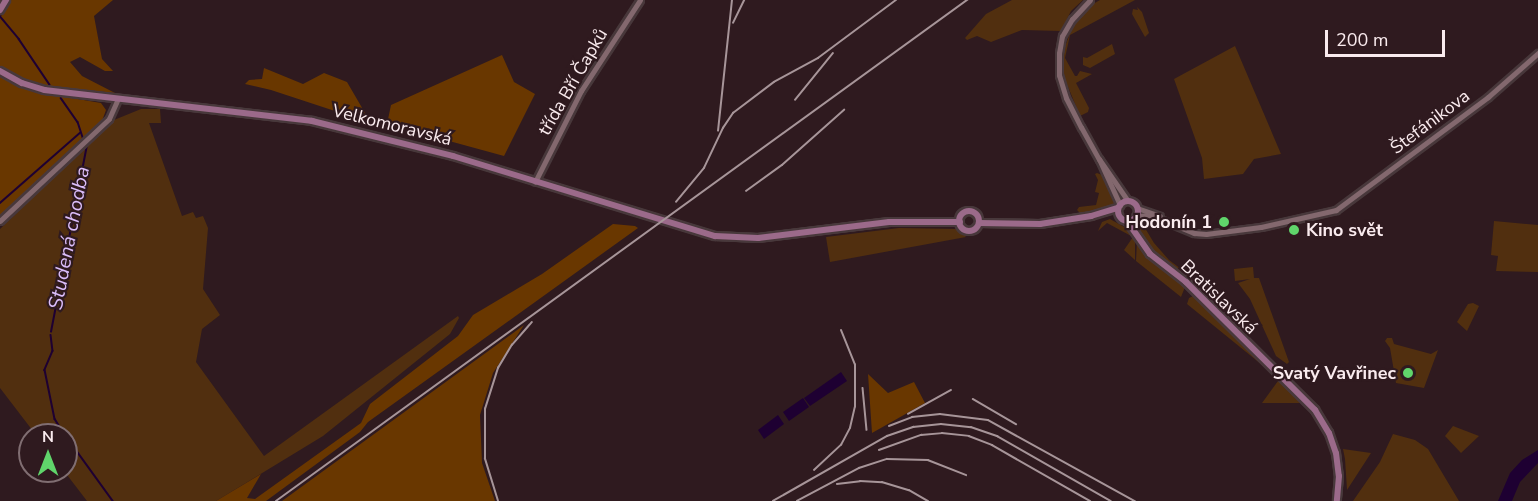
<!DOCTYPE html>
<meta charset="utf-8">
<style>
body{margin:0}
#map{position:relative;width:1538px;height:501px;overflow:hidden;background:#2f1a1f;font-family:"Nunito Sans",sans-serif}
div>[style]{position:absolute}
.green>*{inset:0;background:#512f0f}
.forest>*{inset:0;background:#693700}
.water>*{inset:0;background:#1e0032}
.stream>*{height:1.5px;margin:-0.75px;padding:0 0.75px;transform-origin:0.75px;border-radius:0.75px;background:#1e0032}
.roads{filter:drop-shadow(2px 0 #48383b) drop-shadow(-2px 0 #48383b) drop-shadow(0 2px #48383b) drop-shadow(0 -2px #48383b)}
.tertiary>*{height:4.5px;margin:-2.25px;padding:0 2.25px;transform-origin:2.25px;border-radius:2.25px;background:#83686e}
.secondary>*{height:5px;margin:-2.5px;padding:0 2.5px;transform-origin:2.5px;border-radius:2.5px;background:#83686e}
.primary>*{height:6px;margin:-3px;padding:0 3px;transform-origin:3px;border-radius:3px;background:#9b6a8a}
.primary>.ring{margin:-3px;padding:0;box-sizing:content-box;background:none;border:6px solid #9b6a8a;border-radius:50%}
.rail>*{height:1.5px;margin:-0.75px;padding:0 0.75px;transform-origin:0.75px;border-radius:0.75px;background:#a79599}
.dots>*{width:16px;height:16px;translate:-50% -50%;box-sizing:border-box;border:3px solid #2f1a1f;border-radius:50%}
span{translate:-50% -50%;white-space:nowrap;text-align:center;line-height:1.15;-webkit-text-stroke:4.5px #2f1a1f;paint-order:stroke}
.street-label{font-size:18px;color:#faebee}
.poi-label{font-size:18px;color:#faebee;font-weight:700}
.right{translate:-100% -50%;text-align:right}
.left{translate:0 -50%;text-align:left}
.water-label{font-size:20px;color:#dbbdfa;font-style:italic}
.north{position:absolute;left:18px;top:423px;width:60px;height:60px;box-sizing:border-box;background:#2f1a1f;border:2px solid #806e72;border-radius:50%;rotate:0deg;font-size:16px;font-weight:700;line-height:24px;text-align:center;color:#faebee}
.north::after{content:'';display:block;margin:auto;width:21px;height:27px;background:#60d56b;clip-path:polygon(50% 0,100% 100%,50% 72%,0 100%)}
.scale{position:absolute;left:1325px;top:30px;width:120px;height:27px;box-sizing:border-box;border:3px solid #faebee;border-top:0;padding-left:8px;font-size:18px;line-height:21px;white-space:nowrap;color:#faebee;-webkit-text-stroke:4px #2f1a1f;paint-order:stroke}
</style>
<div id="map">
<div class="green">
<i style="clip-path:polygon(1012px 0,1083px 0,1071px 11px,1061px 31px,1022px 30px,991px 42px,977px 36px,967px 40px,965px 38px,986px 14px)"></i>
<i style="clip-path:polygon(1100px 0,1135px 0,1070px 35px,1065px 58px,1075px 76px,1077px 76px,1080px 71px,1092px 74px,1076px 83px,1089px 108px,1088px 112px,1080px 116px,1064px 77px,1064px 49px,1074px 23px,1086px 8px)"></i>
<i style="clip-path:polygon(1137px 7px,1142px 12px,1149px 33px,1145px 37px,1132px 14px,1133px 9px,1138px 10px)"></i>
<i style="clip-path:polygon(1112px 44px,1115px 54px,1090px 68px,1083px 65px,1083px 57px,1087px 58px)"></i>
<i style="clip-path:polygon(1235px 46px,1281px 154px,1254px 159px,1243px 174px,1204px 179px,1202px 158px,1174px 79px)"></i>
<i style="clip-path:polygon(141px 109px,160px 109px,161px 123px,149px 123px,182px 216px,193px 212px,196px 218px,203px 216px,208px 228px,203px 289px,220px 315px,202px 329px,196px 362px,264px 456px,458px 316px,459px 318px,450px 334px,323px 436px,216px 501px,87px 501px,64px 471px,66px 471px,66px 435px,36px 435px,0 388px,0 229px,114px 120px)"></i>
<i style="clip-path:polygon(1097px 173px,1102px 175px,1116px 200px,1114px 206px,1106px 211px,1080px 213px,1077px 210px,1079px 207px,1096px 205px,1099px 193px,1095px 192px,1098px 180px,1095px 174px)"></i>
<i style="clip-path:polygon(1110px 219px,1126px 228px,1135px 238px,1135px 260px,1124px 250px,1133px 237px,1107px 223px,1098px 231px,1102px 222px)"></i>
<i style="clip-path:polygon(1151px 220px,1145px 228px,1154px 243px,1169px 260px,1193px 278px,1186px 279px,1161px 261px,1141px 237px,1137px 226px)"></i>
<i style="clip-path:polygon(1494px 221px,1538px 225px,1538px 272px,1496px 271px,1498px 256px,1491px 255px)"></i>
<i style="clip-path:polygon(899px 228px,959px 229px,966px 237px,830px 262px,826px 237px)"></i>
<i style="clip-path:polygon(1137px 241px,1148px 255px,1185px 287px,1181px 297px,1136px 261px)"></i>
<i style="clip-path:polygon(1253px 267px,1254px 278px,1259px 278px,1289px 362px,1287px 364px,1276px 356px,1250px 299px,1238px 283px,1250px 279px,1235px 281px,1234px 269px)"></i>
<i style="clip-path:polygon(1193px 296px,1280px 378px,1300px 403px,1262px 403px,1278px 381px,1277px 377px,1187px 304px,1189px 298px)"></i>
<i style="clip-path:polygon(1473px 303px,1479px 306px,1467px 331px,1457px 322px,1468px 304px)"></i>
<i style="clip-path:polygon(1387px 338px,1392px 338px,1394px 344px,1431px 354px,1438px 350px,1424px 388px,1396px 383px,1390px 348px,1385px 341px)"></i>
<i style="clip-path:polygon(1453px 426px,1479px 436px,1461px 453px,1445px 436px)"></i>
<i style="clip-path:polygon(1393px 434px,1415px 440px,1428px 449px,1459px 501px,1353px 501px,1380px 462px)"></i>
<i style="clip-path:polygon(1343px 449px,1371px 453px,1347px 490px,1345px 459px)"></i>
</div>
<div class="forest">
<i style="clip-path:polygon(11px 0,113px 0,94px 16px,102px 59px,113px 71px,105px 71px,80px 57px,70px 62px,82px 76px,115px 93px,38px 85px,0 67px,0 18px)"></i>
<i style="clip-path:polygon(502px 55px,514px 82px,535px 94px,504px 156px,387px 124px,391px 105px)"></i>
<i style="clip-path:polygon(264px 68px,303px 84px,324px 73px,347px 82px,368px 118px,344px 114px,271px 90px,245px 84px,249px 80px,262px 79px)"></i>
<i style="clip-path:polygon(0 75px,37px 92px,101px 103px,106px 110px,102px 121px,0 217px)"></i>
<i style="clip-path:polygon(613px 224px,635px 226px,638px 228px,368px 422px,360px 432px,266px 501px,216px 501px,261px 474px,247px 498px,255px 499px,361px 423px,370px 404px,458px 336px,473px 315px,542px 274px)"></i>
<i style="clip-path:polygon(524px 325px,493px 373px,480px 415px,482px 463px,495px 501px,282px 501px)"></i>
<i style="clip-path:polygon(868px 374px,888px 393px,914px 382px,925px 403px,872px 433px)"></i>
</div>
<div class="water">
<i style="clip-path:polygon(841px 372px,847px 381px,810px 406px,804px 398px)"></i>
<i style="clip-path:polygon(803px 398px,809px 407px,789px 421px,783px 412px)"></i>
<i style="clip-path:polygon(778px 415px,784px 424px,764px 439px,758px 430px)"></i>
<i style="clip-path:polygon(1538px 450px,1538px 463px,1520px 482px,1512px 501px,1498px 501px,1510px 473px,1522px 460px)"></i>
</div>
<div class="stream">
<i style="left:0;top:16px;width:30px;rotate:50deg"></i>
<i style="left:19px;top:39px;width:55px;rotate:56deg"></i>
<i style="left:61px;top:98px;width:29px;rotate:55deg"></i>
<i style="left:78px;top:122px;width:16px;rotate:72deg"></i>
<i style="left:0;top:203px;width:106px;rotate:-41.2deg"></i>
<i style="left:51px;top:332px;width:190px;rotate:-79.1deg"></i>
<i style="left:51px;top:335px;width:16px;rotate:83deg"></i>
<i style="left:53px;top:351px;width:21px;rotate:113deg"></i>
<i style="left:45px;top:370px;width:50px;rotate:78.5deg"></i>
<i style="left:55px;top:419px;width:19px;rotate:58deg"></i>
<i style="left:66px;top:436px;width:80px;rotate:54.1deg"></i>
</div>
<div class="roads">
<div class="tertiary">
<i style="left:535px;top:182px;width:102px;rotate:-63.2deg"></i>
<i style="left:581px;top:91px;width:108px;rotate:-57deg"></i>
<i style="left:0;top:221px;width:149px;rotate:-43.1deg"></i>
<i style="left:109px;top:119px;width:22px;rotate:-66deg"></i>
</div>
<div class="secondary">
<i style="left:1090px;top:0;width:26px;rotate:133deg"></i>
<i style="left:1072px;top:19px;width:20px;rotate:120deg"></i>
<i style="left:1062px;top:36px;width:17px;rotate:100deg"></i>
<i style="left:1059px;top:53px;width:22px;rotate:90deg"></i>
<i style="left:1059px;top:75px;width:24px;rotate:73deg"></i>
<i style="left:1066px;top:98px;width:33px;rotate:63deg"></i>
<i style="left:1081px;top:127px;width:37px;rotate:61deg"></i>
<i style="left:1099px;top:159px;width:51px;rotate:55.4deg"></i>
<i style="left:1099px;top:159px;width:51px;rotate:65.5deg"></i>
<i style="left:1137px;top:208px;width:24px;rotate:19deg"></i>
<i style="left:1137px;top:216px;width:13px;rotate:-4deg"></i>
<i style="left:1150px;top:215px;width:48px;rotate:22.2deg"></i>
<i style="left:1194px;top:233px;width:12px;rotate:5deg"></i>
<i style="left:1206px;top:234px;width:55px;rotate:-7.3deg"></i>
<i style="left:1261px;top:227px;width:77px;rotate:-12.8deg"></i>
<i style="left:1336px;top:210px;width:189px;rotate:-36.6deg"></i>
<i style="left:1488px;top:97px;width:67px;rotate:-41.3deg"></i>
</div>
<div class="primary">
<i style="left:0;top:10px;width:12px;rotate:-59deg"></i>
<i style="left:0;top:71px;width:25px;rotate:29deg"></i>
<i style="left:22px;top:83px;width:24px;rotate:17deg"></i>
<i style="left:45px;top:90px;width:269px;rotate:6.6deg"></i>
<i style="left:312px;top:121px;width:145px;rotate:13.9deg"></i>
<i style="left:453px;top:156px;width:274px;rotate:17deg"></i>
<i style="left:715px;top:236px;width:43px;rotate:2.7deg"></i>
<i style="left:758px;top:238px;width:132px;rotate:-7deg"></i>
<i style="left:889px;top:222px;width:71px"></i>
<i class="ring" style="left:1118px;top:201px;width:14px;height:14px"></i>
<i class="ring" style="left:959px;top:211px;width:14px;height:14px"></i>
<i style="left:1127px;top:221px;width:40px;rotate:55.1deg"></i>
<i style="left:1150px;top:254px;width:46px;rotate:37.9deg"></i>
<i style="left:1186px;top:282px;width:182px;rotate:44.8deg"></i>
<i style="left:1315px;top:410px;width:27px;rotate:59deg"></i>
<i style="left:1329px;top:433px;width:21px;rotate:71deg"></i>
<i style="left:1336px;top:453px;width:23px;rotate:83deg"></i>
<i style="left:1339px;top:476px;width:25px;rotate:95deg"></i>
<i style="left:979px;top:223px;width:61px;rotate:0.9deg"></i>
<i style="left:1040px;top:224px;width:52px;rotate:-8.9deg"></i>
<i style="left:1091px;top:216px;width:28px;rotate:-17deg"></i>
</div>
</div>
<div class="rail">
<i style="left:733px;top:23px;width:25px;rotate:-64deg"></i>
<i style="left:795px;top:100px;width:60px;rotate:-51deg"></i>
<i style="left:718px;top:131px;width:132px;rotate:-83.9deg"></i>
<i style="left:746px;top:191px;width:44px;rotate:-35.8deg"></i>
<i style="left:782px;top:165px;width:83px;rotate:-41.6deg"></i>
<i style="left:676px;top:202px;width:44px;rotate:-50.5deg"></i>
<i style="left:704px;top:168px;width:44px;rotate:-64.6deg"></i>
<i style="left:723px;top:128px;width:18px;rotate:-56deg"></i>
<i style="left:733px;top:113px;width:51px;rotate:-37.1deg"></i>
<i style="left:774px;top:82px;width:50px;rotate:-28.6deg"></i>
<i style="left:818px;top:58px;width:97px;rotate:-36.6deg"></i>
<i style="left:863px;top:388px;width:42px;rotate:84.6deg"></i>
<i style="left:973px;top:399px;width:50px;rotate:30.2deg"></i>
<i style="left:908px;top:414px;width:49px;rotate:-29.2deg"></i>
<i style="left:889px;top:426px;width:25px;rotate:-21deg"></i>
<i style="left:912px;top:417px;width:28px;rotate:-6deg"></i>
<i style="left:940px;top:414px;width:48px;rotate:7.1deg"></i>
<i style="left:988px;top:420px;width:168px;rotate:28.9deg"></i>
<i style="left:879px;top:450px;width:45px;rotate:-19.7deg"></i>
<i style="left:921px;top:435px;width:21px;rotate:-5deg"></i>
<i style="left:942px;top:433px;width:27px;rotate:6deg"></i>
<i style="left:969px;top:436px;width:25px;rotate:21deg"></i>
<i style="left:992px;top:445px;width:113px;rotate:29.7deg"></i>
<i style="left:814px;top:470px;width:37px;rotate:-43deg"></i>
<i style="left:841px;top:445px;width:19px;rotate:-62deg"></i>
<i style="left:850px;top:428px;width:22px;rotate:-77deg"></i>
<i style="left:855px;top:407px;width:42px;rotate:-90deg"></i>
<i style="left:855px;top:365px;width:37px;rotate:-112deg"></i>
<i style="left:837px;top:484px;width:23px;rotate:-7deg"></i>
<i style="left:860px;top:481px;width:22px;rotate:3deg"></i>
<i style="left:882px;top:482px;width:28px;rotate:17deg"></i>
<i style="left:909px;top:490px;width:22px;rotate:30deg"></i>
<i style="left:276px;top:501px;width:854px;rotate:-35.94deg"></i>
<i style="left:498px;top:501px;width:44px;rotate:-107.2deg"></i>
<i style="left:485px;top:459px;width:50px;rotate:-90deg"></i>
<i style="left:485px;top:409px;width:43px;rotate:-72.4deg"></i>
<i style="left:498px;top:368px;width:27px;rotate:-59deg"></i>
<i style="left:512px;top:345px;width:30px;rotate:-49deg"></i>
<i style="left:773px;top:501px;width:131px;rotate:-29.7deg"></i>
<i style="left:887px;top:436px;width:28px;rotate:-19deg"></i>
<i style="left:913px;top:427px;width:28px;rotate:-6deg"></i>
<i style="left:941px;top:424px;width:30px;rotate:6deg"></i>
<i style="left:971px;top:427px;width:28px;rotate:19deg"></i>
<i style="left:997px;top:436px;width:131px;rotate:29.7deg"></i>
<i style="left:797px;top:501px;width:70px;rotate:-28deg"></i>
<i style="left:859px;top:468px;width:29px;rotate:-18deg"></i>
<i style="left:887px;top:459px;width:41px;rotate:1.4deg"></i>
<i style="left:928px;top:460px;width:41px;rotate:21.5deg"></i>
</div>
<div class="dots">
<i style="left:1224px;top:222px;background:#60d56b"></i>
<i style="left:1294px;top:230px;background:#60d56b"></i>
<i style="left:1408px;top:373px;background:#60d56b"></i>
</div>
<div class="street-label">
<span style="left:573px;top:82px;rotate:-60deg">třída Bří Čapků</span>
<span style="left:1430px;top:122px;rotate:-37deg">Štefánikova</span>
<span style="left:392px;top:125px;rotate:14deg">Velkomoravská</span>
<span style="left:1219px;top:297px;rotate:44deg">Bratislavská</span>
</div>
<div class="poi-label">
<span class="right" style="left:1212px;top:222px">Hodonín 1</span>
<span class="left" style="left:1306px;top:230px">Kino svět</span>
<span class="right" style="left:1396px;top:373px">Svatý Vavřinec</span>
</div>
<div class="water-label">
<span style="left:69px;top:238px;rotate:-79deg">Studená chodba</span>
</div>
<div class="north">N</div>
<div class="scale">200 m</div>
</div>
